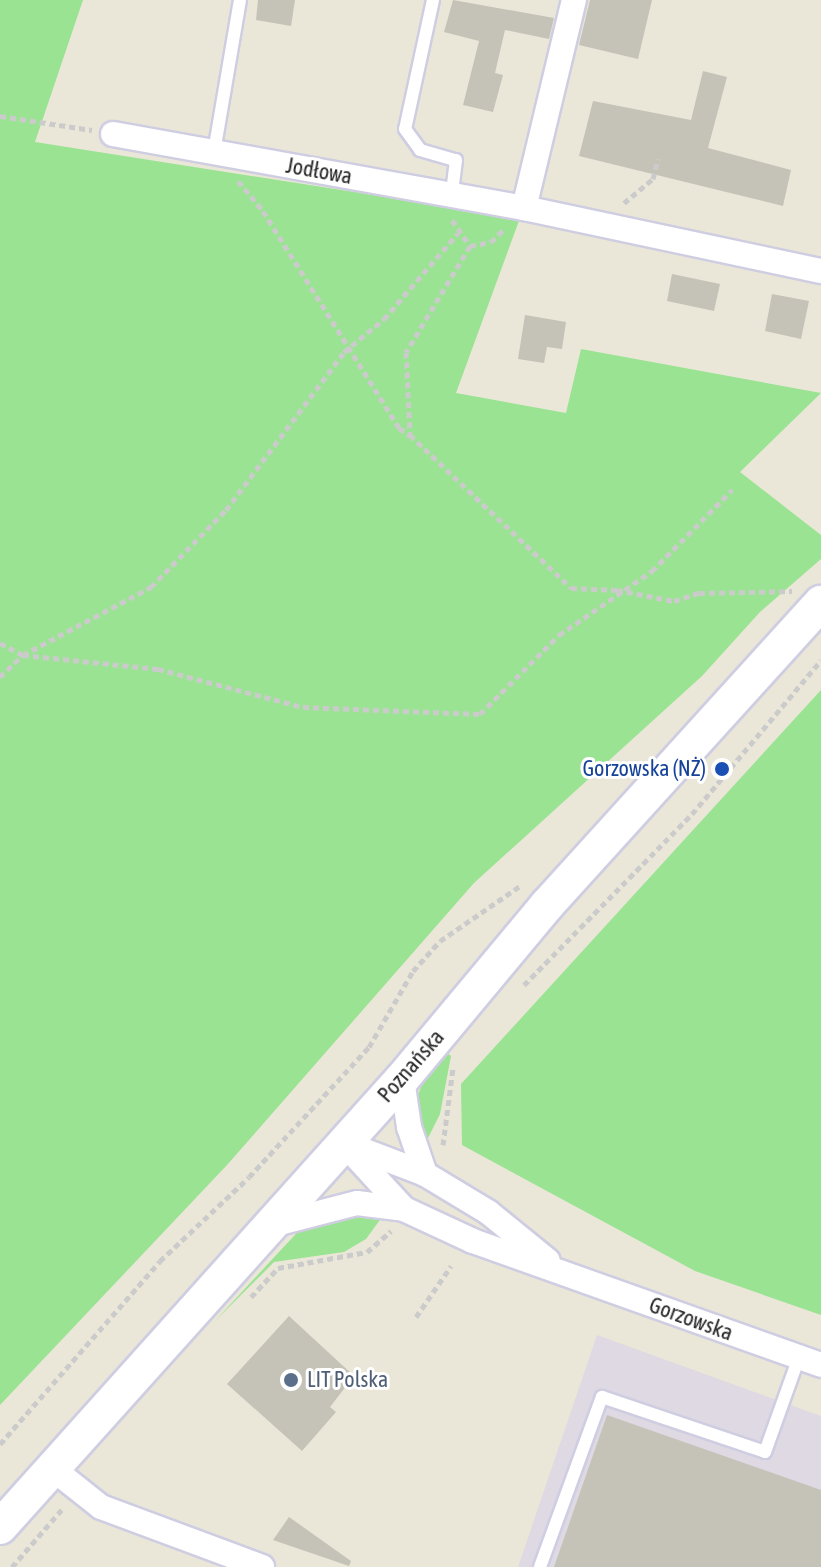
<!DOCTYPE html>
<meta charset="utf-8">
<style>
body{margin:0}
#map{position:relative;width:821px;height:1567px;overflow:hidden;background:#eae7d8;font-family:"Asap Condensed",sans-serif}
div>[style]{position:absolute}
.industrial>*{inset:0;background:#ded9e2}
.green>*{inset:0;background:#99e392}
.building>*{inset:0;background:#c5c3b8}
.path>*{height:5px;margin-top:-2.5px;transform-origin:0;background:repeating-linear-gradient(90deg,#cbcbcb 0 6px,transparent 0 10px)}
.roads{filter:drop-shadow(2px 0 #cfcde1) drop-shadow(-2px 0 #cfcde1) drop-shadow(0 2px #cfcde1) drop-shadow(0 -2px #cfcde1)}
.lane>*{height:12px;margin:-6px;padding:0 6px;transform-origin:6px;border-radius:6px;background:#fff}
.street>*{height:24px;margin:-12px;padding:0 12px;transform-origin:12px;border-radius:12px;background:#fff}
.secondary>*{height:34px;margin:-17px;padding:0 17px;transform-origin:17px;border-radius:17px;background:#fff}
.dots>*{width:22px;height:22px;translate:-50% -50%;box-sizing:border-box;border:4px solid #fff;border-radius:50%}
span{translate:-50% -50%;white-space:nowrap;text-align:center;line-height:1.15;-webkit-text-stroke:6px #fff;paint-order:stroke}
.street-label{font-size:22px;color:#272727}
.transit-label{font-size:22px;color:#164399}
.right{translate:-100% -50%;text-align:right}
.service-label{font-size:22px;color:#4e5e75}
.left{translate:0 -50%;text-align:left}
</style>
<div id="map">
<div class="industrial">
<i style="clip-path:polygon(597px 1335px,821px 1416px,821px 1567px,518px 1567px)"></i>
</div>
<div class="green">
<i style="clip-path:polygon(0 0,83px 0,35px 142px,520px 218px,456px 393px,566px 413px,581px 349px,821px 393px,740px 472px,821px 535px,821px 559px,760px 612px,702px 676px,474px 883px,227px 1165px,0 1405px)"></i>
<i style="clip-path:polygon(821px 690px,821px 1315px,695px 1271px,462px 1145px,461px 1084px)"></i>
<i style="clip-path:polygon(446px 1052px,451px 1056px,440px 1114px,425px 1144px,416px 1099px,428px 1071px)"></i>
<i style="clip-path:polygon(350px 1211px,382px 1217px,366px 1239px,344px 1252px,274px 1262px,214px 1322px,306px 1223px)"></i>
</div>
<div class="building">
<i style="clip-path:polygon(258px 0,295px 0,291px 26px,256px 20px)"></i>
<i style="clip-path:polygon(453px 0,554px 18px,549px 39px,505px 30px,495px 73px,503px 75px,493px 112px,463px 105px,479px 41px,444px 32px)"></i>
<i style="clip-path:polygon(590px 0,652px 0,638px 59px,579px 45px)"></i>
<i style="clip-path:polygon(703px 71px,727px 77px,708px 148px,791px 170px,783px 206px,579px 156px,593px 101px,691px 120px)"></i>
<i style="clip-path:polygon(672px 274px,720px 284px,714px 311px,667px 301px)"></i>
<i style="clip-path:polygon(772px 294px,809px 301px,801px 339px,765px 331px)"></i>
<i style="clip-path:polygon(525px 315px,566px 322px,562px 349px,547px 347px,544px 363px,518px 359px)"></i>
<i style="clip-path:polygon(289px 1316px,354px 1376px,330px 1407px,336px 1412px,302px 1451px,227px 1384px)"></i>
<i style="clip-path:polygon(607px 1415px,821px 1490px,821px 1567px,554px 1567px)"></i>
<i style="clip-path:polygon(289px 1517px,351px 1561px,349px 1566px,273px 1540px)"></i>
</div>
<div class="path">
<i style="left:0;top:116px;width:93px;rotate:8.7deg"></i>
<i style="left:238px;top:181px;width:39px;rotate:50deg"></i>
<i style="left:263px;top:211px;width:256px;rotate:57.9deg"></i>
<i style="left:399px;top:428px;width:14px;rotate:34deg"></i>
<i style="left:624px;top:203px;width:38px;rotate:-40deg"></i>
<i style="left:653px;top:179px;width:21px;rotate:-76deg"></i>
<i style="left:452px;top:220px;width:32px;rotate:55deg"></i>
<i style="left:470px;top:246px;width:21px;rotate:-11deg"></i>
<i style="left:491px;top:242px;width:20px;rotate:-45deg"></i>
<i style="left:470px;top:246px;width:124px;rotate:121.1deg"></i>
<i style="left:406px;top:352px;width:83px;rotate:87.2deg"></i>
<i style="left:410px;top:435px;width:222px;rotate:43.5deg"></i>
<i style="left:571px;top:588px;width:46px;rotate:2.5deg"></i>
<i style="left:617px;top:590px;width:58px;rotate:10.9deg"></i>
<i style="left:674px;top:601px;width:26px;rotate:-18deg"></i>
<i style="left:699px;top:593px;width:93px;rotate:-1.2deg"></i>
<i style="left:0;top:643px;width:26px;rotate:28deg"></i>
<i style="left:23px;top:655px;width:136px;rotate:5.9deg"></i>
<i style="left:158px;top:669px;width:150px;rotate:14.7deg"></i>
<i style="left:303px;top:707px;width:177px;rotate:2.3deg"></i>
<i style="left:480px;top:714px;width:112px;rotate:-45deg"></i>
<i style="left:559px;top:635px;width:113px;rotate:-34.5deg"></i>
<i style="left:652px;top:571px;width:114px;rotate:-45.4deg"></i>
<i style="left:0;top:677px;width:32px;rotate:-44deg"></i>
<i style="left:23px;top:655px;width:145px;rotate:-28deg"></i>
<i style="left:151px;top:587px;width:107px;rotate:-45.8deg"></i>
<i style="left:226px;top:510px;width:197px;rotate:-53.2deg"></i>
<i style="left:344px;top:352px;width:52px;rotate:-39.5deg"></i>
<i style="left:384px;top:319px;width:113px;rotate:-49.3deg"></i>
<i style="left:524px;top:985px;width:240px;rotate:-45.5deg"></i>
<i style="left:692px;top:814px;width:201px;rotate:-50deg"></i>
<i style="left:443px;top:1145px;width:78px;rotate:-82.6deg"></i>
<i style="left:251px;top:1297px;width:40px;rotate:-47deg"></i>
<i style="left:278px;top:1268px;width:90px;rotate:-10.2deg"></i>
<i style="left:367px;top:1252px;width:32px;rotate:-41deg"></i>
<i style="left:416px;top:1317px;width:62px;rotate:-55.5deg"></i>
<i style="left:0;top:1444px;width:243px;rotate:-48.8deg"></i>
<i style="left:160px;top:1261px;width:122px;rotate:-43.3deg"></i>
<i style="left:249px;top:1177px;width:177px;rotate:-47.3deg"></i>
<i style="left:369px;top:1047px;width:88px;rotate:-59.9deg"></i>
<i style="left:413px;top:971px;width:40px;rotate:-48deg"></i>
<i style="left:440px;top:941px;width:97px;rotate:-34.5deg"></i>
<i style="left:12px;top:1567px;width:79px;rotate:-49.1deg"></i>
</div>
<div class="roads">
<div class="lane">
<i style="left:433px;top:0;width:132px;rotate:102.2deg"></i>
<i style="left:405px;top:129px;width:26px;rotate:54deg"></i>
<i style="left:420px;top:150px;width:37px;rotate:16deg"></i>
<i style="left:456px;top:160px;width:35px;rotate:97deg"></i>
<i style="left:214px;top:152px;width:154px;rotate:-80.3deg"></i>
<i style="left:540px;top:1567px;width:181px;rotate:-70deg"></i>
<i style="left:602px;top:1397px;width:172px;rotate:18.6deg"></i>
<i style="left:765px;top:1452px;width:101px;rotate:-70.3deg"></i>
</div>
<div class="street">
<i style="left:113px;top:134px;width:418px;rotate:10.2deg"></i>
<i style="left:524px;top:208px;width:304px;rotate:12deg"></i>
<i style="left:524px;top:208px;width:214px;rotate:-76.5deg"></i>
<i style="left:402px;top:1079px;width:49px;rotate:81.7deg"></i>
<i style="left:409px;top:1127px;width:50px;rotate:71.2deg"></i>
<i style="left:344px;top:1143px;width:87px;rotate:20.9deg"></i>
<i style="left:425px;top:1174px;width:74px;rotate:31.1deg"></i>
<i style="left:488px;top:1212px;width:77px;rotate:39.2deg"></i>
<i style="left:348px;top:1148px;width:83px;rotate:47.4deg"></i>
<i style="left:272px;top:1225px;width:88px;rotate:-14.5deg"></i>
<i style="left:357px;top:1203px;width:47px;rotate:7.3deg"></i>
<i style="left:404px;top:1209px;width:76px;rotate:24.9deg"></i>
<i style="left:473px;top:1241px;width:369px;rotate:19.6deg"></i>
<i style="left:53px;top:1469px;width:61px;rotate:38.4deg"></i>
<i style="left:101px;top:1507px;width:172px;rotate:20.4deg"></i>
</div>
<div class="secondary">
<i style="left:0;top:1527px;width:602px;rotate:-48.1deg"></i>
<i style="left:402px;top:1079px;width:226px;rotate:-50.2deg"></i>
<i style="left:547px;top:905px;width:408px;rotate:-47.8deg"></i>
</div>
</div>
<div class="dots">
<i style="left:722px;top:769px;background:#1a4fb4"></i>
<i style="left:291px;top:1380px;background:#5c6f8a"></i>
</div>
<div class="street-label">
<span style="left:319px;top:171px;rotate:10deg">Jodłowa</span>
<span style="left:411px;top:1066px;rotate:-49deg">Poznańska</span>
<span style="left:691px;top:1319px;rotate:20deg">Gorzowska</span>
</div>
<div class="transit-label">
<span class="right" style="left:706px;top:769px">Gorzowska (NŻ)</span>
</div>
<div class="service-label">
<span class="left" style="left:307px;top:1380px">LIT Polska</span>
</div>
</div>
